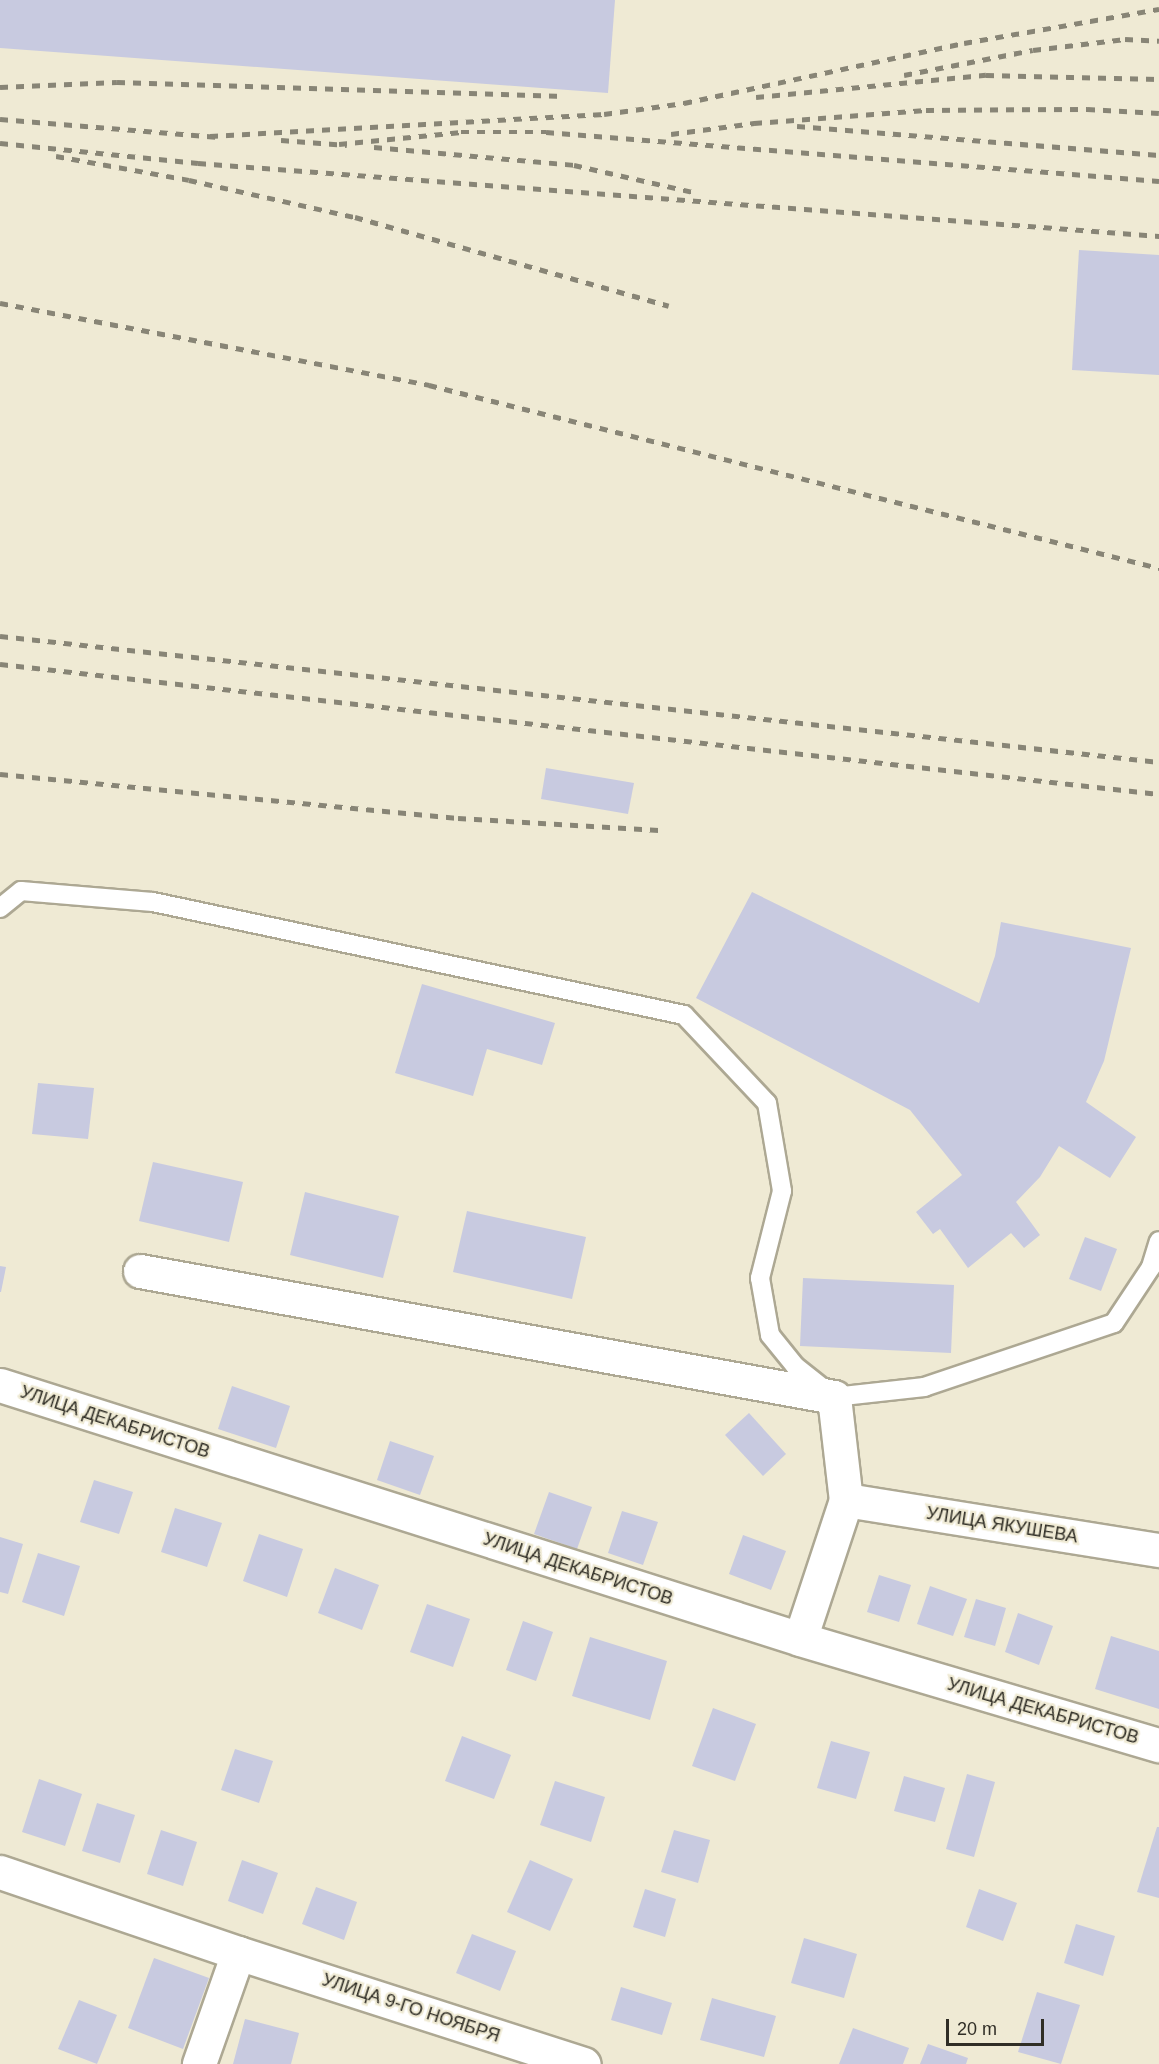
<!DOCTYPE html>
<meta charset="utf-8">
<style>
body{margin:0}
#map{position:relative;width:1159px;height:2064px;overflow:hidden;background:#efead4;font-family:Arial,sans-serif}
div>[style]{position:absolute}
.building>*{inset:0;background:#c8cae0}
.roads{filter:drop-shadow(2px 0 #ada893) drop-shadow(-2px 0 #ada893) drop-shadow(0 2px #ada893) drop-shadow(0 -2px #ada893)}
.service>*{height:18px;margin:-9px;padding:0 9px;transform-origin:9px;border-radius:9px;background:#fff}
.minor>*{height:33px;margin:-16.5px;padding:0 16.5px;transform-origin:16.5px;border-radius:16.5px;background:#fff}
.rail>*{height:4.5px;margin-top:-2.25px;transform-origin:0;background:repeating-linear-gradient(90deg,#888576 0 8px,transparent 0 16px)}
span{translate:-50% -50%;white-space:nowrap;text-align:center;line-height:1.15;-webkit-text-stroke:4.5px #efead4;paint-order:stroke}
.street-label{font-size:18px;color:#302e26}
.scale{position:absolute;left:946px;top:2019px;width:98px;height:27px;box-sizing:border-box;border:3px solid #302e26;border-top:0;padding-left:8px;font-size:18px;line-height:21px;white-space:nowrap;color:#302e26;-webkit-text-stroke:4px #efead4;paint-order:stroke}
</style>
<div id="map">
<div class="building">
<i style="clip-path:polygon(0 0,615px 0,608px 93px,0 48px)"></i>
<i style="clip-path:polygon(1079px 250px,1159px 255px,1159px 375px,1072px 370px)"></i>
<i style="clip-path:polygon(546px 768px,634px 783px,628px 814px,541px 799px)"></i>
<i style="clip-path:polygon(752px 892px,979px 1003px,995px 956px,1001px 922px,1131px 948px,1104px 1061px,1086px 1102px,1136px 1137px,1110px 1178px,1059px 1146px,1040px 1177px,1016px 1202px,1040px 1235px,1024px 1248px,1011px 1233px,968px 1268px,940px 1229px,933px 1234px,916px 1212px,962px 1175px,910px 1110px,696px 998px)"></i>
<i style="clip-path:polygon(422px 984px,555px 1023px,542px 1065px,487px 1049px,473px 1096px,395px 1073px)"></i>
<i style="clip-path:polygon(38px 1083px,94px 1088px,88px 1139px,32px 1134px)"></i>
<i style="clip-path:polygon(153px 1162px,243px 1182px,229px 1242px,139px 1221px)"></i>
<i style="clip-path:polygon(305px 1192px,399px 1216px,383px 1278px,290px 1255px)"></i>
<i style="clip-path:polygon(467px 1211px,586px 1237px,572px 1299px,453px 1272px)"></i>
<i style="clip-path:polygon(1085px 1237px,1117px 1249px,1101px 1291px,1069px 1279px)"></i>
<i style="clip-path:polygon(0 1266px,6px 1267px,1px 1292px,0 1292px)"></i>
<i style="clip-path:polygon(803px 1278px,954px 1285px,951px 1353px,800px 1346px)"></i>
<i style="clip-path:polygon(232px 1386px,290px 1406px,276px 1448px,218px 1429px)"></i>
<i style="clip-path:polygon(749px 1413px,786px 1454px,763px 1476px,725px 1435px)"></i>
<i style="clip-path:polygon(390px 1441px,434px 1456px,420px 1495px,377px 1480px)"></i>
<i style="clip-path:polygon(94px 1480px,133px 1492px,119px 1534px,80px 1522px)"></i>
<i style="clip-path:polygon(549px 1492px,592px 1507px,577px 1549px,534px 1534px)"></i>
<i style="clip-path:polygon(175px 1508px,222px 1523px,207px 1567px,161px 1552px)"></i>
<i style="clip-path:polygon(622px 1511px,658px 1522px,643px 1565px,608px 1553px)"></i>
<i style="clip-path:polygon(259px 1534px,303px 1549px,287px 1597px,243px 1581px)"></i>
<i style="clip-path:polygon(743px 1535px,786px 1551px,771px 1590px,729px 1574px)"></i>
<i style="clip-path:polygon(0 1537px,23px 1544px,8px 1594px,0 1592px)"></i>
<i style="clip-path:polygon(38px 1553px,80px 1566px,64px 1616px,22px 1602px)"></i>
<i style="clip-path:polygon(335px 1568px,379px 1585px,362px 1630px,318px 1613px)"></i>
<i style="clip-path:polygon(879px 1575px,911px 1585px,899px 1622px,867px 1612px)"></i>
<i style="clip-path:polygon(930px 1586px,967px 1599px,953px 1636px,917px 1624px)"></i>
<i style="clip-path:polygon(976px 1599px,1006px 1608px,995px 1646px,964px 1637px)"></i>
<i style="clip-path:polygon(427px 1604px,470px 1619px,453px 1667px,410px 1652px)"></i>
<i style="clip-path:polygon(1018px 1613px,1053px 1626px,1039px 1665px,1005px 1652px)"></i>
<i style="clip-path:polygon(523px 1621px,553px 1632px,536px 1681px,506px 1670px)"></i>
<i style="clip-path:polygon(1111px 1636px,1159px 1651px,1159px 1709px,1095px 1689px)"></i>
<i style="clip-path:polygon(590px 1637px,667px 1661px,650px 1720px,572px 1696px)"></i>
<i style="clip-path:polygon(713px 1708px,756px 1724px,735px 1781px,692px 1766px)"></i>
<i style="clip-path:polygon(462px 1736px,511px 1755px,494px 1799px,445px 1781px)"></i>
<i style="clip-path:polygon(831px 1741px,870px 1752px,856px 1799px,817px 1788px)"></i>
<i style="clip-path:polygon(235px 1749px,273px 1761px,259px 1803px,221px 1790px)"></i>
<i style="clip-path:polygon(967px 1774px,995px 1782px,974px 1857px,946px 1849px)"></i>
<i style="clip-path:polygon(904px 1776px,945px 1788px,935px 1822px,894px 1811px)"></i>
<i style="clip-path:polygon(39px 1779px,82px 1794px,65px 1846px,22px 1832px)"></i>
<i style="clip-path:polygon(555px 1781px,605px 1797px,591px 1842px,540px 1825px)"></i>
<i style="clip-path:polygon(97px 1803px,135px 1815px,120px 1863px,82px 1851px)"></i>
<i style="clip-path:polygon(1157px 1827px,1159px 1827px,1159px 1898px,1137px 1892px)"></i>
<i style="clip-path:polygon(161px 1830px,197px 1842px,183px 1886px,147px 1874px)"></i>
<i style="clip-path:polygon(674px 1830px,710px 1840px,698px 1883px,661px 1872px)"></i>
<i style="clip-path:polygon(242px 1860px,278px 1873px,263px 1914px,228px 1901px)"></i>
<i style="clip-path:polygon(530px 1860px,573px 1879px,550px 1931px,507px 1912px)"></i>
<i style="clip-path:polygon(316px 1887px,357px 1902px,344px 1940px,302px 1924px)"></i>
<i style="clip-path:polygon(645px 1889px,676px 1899px,665px 1937px,633px 1927px)"></i>
<i style="clip-path:polygon(979px 1889px,1017px 1903px,1003px 1941px,966px 1927px)"></i>
<i style="clip-path:polygon(1076px 1924px,1115px 1936px,1103px 1976px,1064px 1963px)"></i>
<i style="clip-path:polygon(472px 1934px,516px 1951px,500px 1991px,456px 1973px)"></i>
<i style="clip-path:polygon(804px 1938px,857px 1954px,844px 1998px,791px 1983px)"></i>
<i style="clip-path:polygon(154px 1958px,209px 1978px,183px 2049px,128px 2028px)"></i>
<i style="clip-path:polygon(621px 1987px,672px 2003px,662px 2035px,611px 2020px)"></i>
<i style="clip-path:polygon(1037px 1992px,1080px 2005px,1061px 2064px,1018px 2052px)"></i>
<i style="clip-path:polygon(712px 1998px,776px 2016px,764px 2057px,700px 2040px)"></i>
<i style="clip-path:polygon(79px 2000px,117px 2015px,97px 2064px,58px 2049px)"></i>
<i style="clip-path:polygon(245px 2019px,299px 2033px,291px 2064px,233px 2064px)"></i>
<i style="clip-path:polygon(853px 2028px,909px 2048px,903px 2064px,839px 2064px)"></i>
<i style="clip-path:polygon(928px 2044px,968px 2058px,966px 2064px,920px 2064px)"></i>
</div>
<div class="roads">
<div class="service">
<i style="left:0;top:908px;width:27px;rotate:-39deg"></i>
<i style="left:21px;top:891px;width:132px;rotate:4.8deg"></i>
<i style="left:153px;top:902px;width:543px;rotate:12.01deg"></i>
<i style="left:684px;top:1015px;width:121px;rotate:46.7deg"></i>
<i style="left:767px;top:1103px;width:89px;rotate:80.3deg"></i>
<i style="left:782px;top:1191px;width:90px;rotate:104.2deg"></i>
<i style="left:760px;top:1278px;width:58px;rotate:80deg"></i>
<i style="left:770px;top:1335px;width:40px;rotate:51deg"></i>
<i style="left:795px;top:1366px;width:50px;rotate:38.5deg"></i>
<i style="left:834px;top:1397px;width:91px;rotate:-6.3deg"></i>
<i style="left:924px;top:1387px;width:200px;rotate:-18.6deg"></i>
<i style="left:1114px;top:1323px;width:67px;rotate:-56.5deg"></i>
<i style="left:1151px;top:1267px;width:27px;rotate:-73deg"></i>
</div>
<div class="minor">
<i style="left:140px;top:1271px;width:705px;rotate:10.29deg"></i>
<i style="left:834px;top:1397px;width:104px;rotate:83.4deg"></i>
<i style="left:846px;top:1500px;width:146px;rotate:108.3deg"></i>
<i style="left:0;top:1385px;width:839px;rotate:17.61deg"></i>
<i style="left:800px;top:1639px;width:374px;rotate:16.5deg"></i>
<i style="left:846px;top:1500px;width:317px;rotate:9.1deg"></i>
<i style="left:0;top:1872px;width:251px;rotate:18.8deg"></i>
<i style="left:238px;top:1953px;width:118px;rotate:109.4deg"></i>
<i style="left:238px;top:1953px;width:363px;rotate:17.8deg"></i>
</div>
</div>
<div class="rail">
<i style="left:904px;top:75px;width:131px;rotate:-11deg"></i>
<i style="left:1033px;top:50px;width:93px;rotate:-6.8deg"></i>
<i style="left:1125px;top:39px;width:34px;rotate:3deg"></i>
<i style="left:0;top:87px;width:117px;rotate:-2.4deg"></i>
<i style="left:117px;top:82px;width:447px;rotate:1.8deg"></i>
<i style="left:756px;top:97px;width:231px;rotate:-5.5deg"></i>
<i style="left:986px;top:75px;width:173px;rotate:1.3deg"></i>
<i style="left:0;top:119px;width:219px;rotate:4.7deg"></i>
<i style="left:797px;top:126px;width:363px;rotate:4.6deg"></i>
<i style="left:671px;top:134px;width:84px;rotate:-7.5deg"></i>
<i style="left:754px;top:123px;width:172px;rotate:-4.3deg"></i>
<i style="left:926px;top:110px;width:161px;rotate:-0.4deg"></i>
<i style="left:1087px;top:109px;width:72px;rotate:3.2deg"></i>
<i style="left:210px;top:136px;width:395px;rotate:-3.2deg"></i>
<i style="left:604px;top:114px;width:81px;rotate:-7.8deg"></i>
<i style="left:684px;top:103px;width:286px;rotate:-12.1deg"></i>
<i style="left:964px;top:43px;width:198px;rotate:-9.9deg"></i>
<i style="left:281px;top:140px;width:66px;rotate:4.3deg"></i>
<i style="left:0;top:143px;width:199px;rotate:5.8deg"></i>
<i style="left:198px;top:163px;width:964px;rotate:4.34deg"></i>
<i style="left:339px;top:144px;width:123px;rotate:-5.6deg"></i>
<i style="left:461px;top:132px;width:85px"></i>
<i style="left:546px;top:132px;width:615px;rotate:4.57deg"></i>
<i style="left:374px;top:147px;width:201px;rotate:5.1deg"></i>
<i style="left:574px;top:165px;width:126px;rotate:12.8deg"></i>
<i style="left:56px;top:156px;width:135px;rotate:10.2deg"></i>
<i style="left:189px;top:180px;width:170px;rotate:12.6deg"></i>
<i style="left:355px;top:217px;width:326px;rotate:15.8deg"></i>
<i style="left:0;top:303px;width:437px;rotate:10.8deg"></i>
<i style="left:429px;top:385px;width:753px;rotate:14.07deg"></i>
<i style="left:0;top:636px;width:1166px;rotate:6.2deg"></i>
<i style="left:0;top:664px;width:1166px;rotate:6.4deg"></i>
<i style="left:0;top:774px;width:460px;rotate:5.5deg"></i>
<i style="left:458px;top:818px;width:201px;rotate:3.4deg"></i>
</div>
<div class="street-label">
<span style="left:115px;top:1422px;rotate:18deg">УЛИЦА ДЕКАБРИСТОВ</span>
<span style="left:1002px;top:1525px;rotate:9deg">УЛИЦА ЯКУШЕВА</span>
<span style="left:578px;top:1569px;rotate:18deg">УЛИЦА ДЕКАБРИСТОВ</span>
<span style="left:1043px;top:1711px;rotate:16deg">УЛИЦА ДЕКАБРИСТОВ</span>
<span style="left:411px;top:2008px;rotate:18deg">УЛИЦА 9-ГО НОЯБРЯ</span>
</div>
<div class="scale">20 m</div>
</div>
